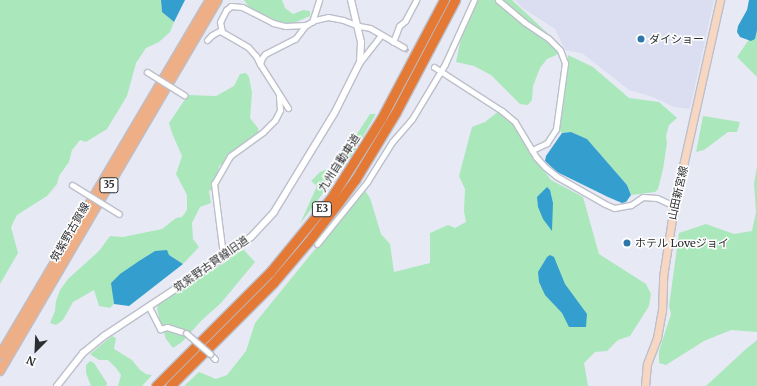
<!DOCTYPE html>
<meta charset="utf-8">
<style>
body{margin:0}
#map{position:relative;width:757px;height:386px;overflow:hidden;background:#e7e9f5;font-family:Merriweather,"Noto Sans JP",serif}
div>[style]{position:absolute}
.built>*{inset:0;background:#dadef0}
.green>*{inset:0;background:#aae8bc}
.water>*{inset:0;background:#349fce}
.minor-tunnel>*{height:5px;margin-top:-2.5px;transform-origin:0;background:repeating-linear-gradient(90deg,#c2c3ce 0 5px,transparent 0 7.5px)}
.roads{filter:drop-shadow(1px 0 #bcbfca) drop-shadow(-1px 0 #bcbfca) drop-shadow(0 1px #bcbfca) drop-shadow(0 -1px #bcbfca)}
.minor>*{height:5px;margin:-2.5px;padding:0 2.5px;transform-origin:2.5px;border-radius:2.5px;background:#fff}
.tertiary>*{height:6px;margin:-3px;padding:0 3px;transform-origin:3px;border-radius:3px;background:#fff}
.secondary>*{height:7px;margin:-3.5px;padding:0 3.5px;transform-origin:3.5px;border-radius:3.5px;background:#f7d7c2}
.primary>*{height:8px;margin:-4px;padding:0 4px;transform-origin:4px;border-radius:4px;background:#efaf86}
.motorway>*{height:9px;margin:-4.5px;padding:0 4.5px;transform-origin:4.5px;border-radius:4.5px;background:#e47935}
.bridges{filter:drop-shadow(1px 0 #bcbfca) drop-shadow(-1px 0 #bcbfca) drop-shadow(0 1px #bcbfca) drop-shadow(0 -1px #bcbfca)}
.minor-bridge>*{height:5px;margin:-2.5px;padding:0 2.5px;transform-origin:2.5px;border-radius:2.5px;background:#fff}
.dots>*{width:11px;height:11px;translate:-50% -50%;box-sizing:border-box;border:2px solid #fff;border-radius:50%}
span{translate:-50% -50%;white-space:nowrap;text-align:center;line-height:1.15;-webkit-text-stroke:3px #fff;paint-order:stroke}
.shield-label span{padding:1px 3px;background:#fff;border:1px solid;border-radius:3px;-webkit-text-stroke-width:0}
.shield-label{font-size:10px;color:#2c2d31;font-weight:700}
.poi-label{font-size:11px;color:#2c2d31}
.left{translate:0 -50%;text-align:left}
.street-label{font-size:11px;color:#2c2d31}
.north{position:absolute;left:16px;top:330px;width:40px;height:40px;-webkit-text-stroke:3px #fff;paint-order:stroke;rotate:204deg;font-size:11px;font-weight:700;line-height:16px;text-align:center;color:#2c2d31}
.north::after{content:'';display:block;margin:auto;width:14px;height:18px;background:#2c2d31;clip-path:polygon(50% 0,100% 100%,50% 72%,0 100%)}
</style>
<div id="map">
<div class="built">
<i style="clip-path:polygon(515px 0,714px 0,690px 109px,674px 107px,653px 97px,629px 90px,582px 53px,565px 50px,555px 29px,521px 7px)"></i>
</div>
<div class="green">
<i style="clip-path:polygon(0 0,161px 0,162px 12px,174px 22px,170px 32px,159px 42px,146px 48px,136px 63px,127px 96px,107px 129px,86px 142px,80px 140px,72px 150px,69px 162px,59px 176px,57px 184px,47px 196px,17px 215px,11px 227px,18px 253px,0 284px)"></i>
<i style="clip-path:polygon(244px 0,282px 0,285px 8px,293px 14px,303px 10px,310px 11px,310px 16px,294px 23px,283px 23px,264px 19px,252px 11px)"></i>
<i style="clip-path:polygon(475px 0,512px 0,558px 43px,561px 53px,547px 59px,540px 68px,533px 86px,532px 100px,528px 105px,520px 104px,491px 75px,474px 66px,456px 62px,464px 23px)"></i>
<i style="clip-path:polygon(757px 24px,757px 77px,737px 57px,752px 35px)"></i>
<i style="clip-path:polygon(568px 55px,593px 67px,629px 98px,659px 102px,677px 118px,669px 125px,666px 136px,667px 143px,663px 169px,658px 189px,655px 192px,631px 195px,627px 185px,587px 139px,571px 132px,562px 133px,558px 129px,563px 109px)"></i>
<i style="clip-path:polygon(246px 73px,249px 77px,252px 93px,250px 118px,258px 128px,259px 135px,254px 140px,239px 146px,233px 157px,219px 166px,216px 187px,209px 191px,211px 203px,200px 207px,192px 223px,193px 239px,199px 247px,183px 264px,169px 255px,113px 299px,114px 304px,110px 308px,99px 306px,94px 290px,73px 302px,63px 320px,56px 325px,50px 323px,55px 311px,56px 301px,60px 290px,68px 279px,99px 251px,110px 236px,123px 237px,162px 229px,176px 218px,182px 217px,187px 210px,187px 195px,176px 174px,182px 156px,172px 133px,169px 123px,188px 95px,216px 96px,234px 86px,240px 74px)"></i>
<i style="clip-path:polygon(499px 111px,520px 132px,530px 152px,551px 180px,583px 197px,599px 254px,646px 284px,651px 294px,649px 306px,630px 336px,618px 340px,607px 351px,595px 352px,584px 363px,588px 386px,184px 386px,199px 372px,216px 379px,227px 375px,235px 365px,246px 351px,255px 323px,364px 189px,370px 198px,381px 234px,390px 244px,394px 272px,430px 263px,430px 233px,448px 225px,455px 228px,466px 222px,464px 211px,465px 189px,459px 176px,472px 127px,485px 122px)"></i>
<i style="clip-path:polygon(370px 114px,376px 114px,353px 153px,300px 224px,317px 186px,311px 181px,320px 172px,332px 167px,340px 160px)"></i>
<i style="clip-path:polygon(703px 116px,740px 122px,737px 132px,728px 132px,704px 150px,696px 152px)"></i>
<i style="clip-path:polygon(757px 166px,757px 332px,731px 330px,704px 341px,666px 365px,659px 363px,659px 351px,671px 314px,669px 306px,679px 233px,706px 224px,734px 234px,752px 231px,756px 212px,754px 184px)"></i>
<i style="clip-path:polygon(243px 249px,255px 262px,221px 303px,202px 320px,182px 342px,173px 348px,166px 339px,160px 321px,157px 309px,158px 304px,224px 263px)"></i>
<i style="clip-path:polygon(112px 336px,116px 338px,114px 349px,132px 360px,140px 370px,146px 374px,152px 375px,142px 386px,118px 386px,121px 375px,116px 368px,108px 360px,99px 360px,90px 354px)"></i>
<i style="clip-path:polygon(757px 339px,757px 386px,706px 386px,746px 349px,756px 341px)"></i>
<i style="clip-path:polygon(90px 361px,94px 363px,107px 383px,106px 386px,91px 386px,86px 373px,86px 365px)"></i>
</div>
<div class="water">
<i style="clip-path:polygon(161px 0,185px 0,174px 22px,162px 12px)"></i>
<i style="clip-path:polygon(749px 0,757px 0,757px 30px,755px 39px,751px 41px,740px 37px,737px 32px,738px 26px,747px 10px)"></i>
<i style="clip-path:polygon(571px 132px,587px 139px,627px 185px,631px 195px,626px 202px,622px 203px,608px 197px,557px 172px,545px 161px,546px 156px,562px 133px)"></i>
<i style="clip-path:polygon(547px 187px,550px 190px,553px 203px,552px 231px,543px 219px,538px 207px,537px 197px)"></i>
<i style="clip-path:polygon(167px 250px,169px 255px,183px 264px,129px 306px,114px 304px,111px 283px,120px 274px,139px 261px,155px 251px)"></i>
<i style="clip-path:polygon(550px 255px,554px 257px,565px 284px,587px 314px,586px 327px,569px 327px,562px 313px,545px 295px,539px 282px,538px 272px,547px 257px)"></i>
</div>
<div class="minor-tunnel">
<i style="left:404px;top:48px;width:14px;rotate:34deg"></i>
</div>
<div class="roads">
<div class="minor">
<i style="left:498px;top:0;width:34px;rotate:40deg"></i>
<i style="left:524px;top:22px;width:29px;rotate:34deg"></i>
<i style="left:548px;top:38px;width:17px;rotate:45deg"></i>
<i style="left:560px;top:50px;width:14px;rotate:69deg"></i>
<i style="left:565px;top:63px;width:67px;rotate:97.8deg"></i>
<i style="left:556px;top:129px;width:17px;rotate:123deg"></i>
<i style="left:547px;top:143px;width:17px;rotate:155deg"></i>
<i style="left:312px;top:22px;width:23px;rotate:-72deg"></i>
<i style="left:207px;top:40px;width:7px;rotate:-45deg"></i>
<i style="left:212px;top:35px;width:10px;rotate:-29deg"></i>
<i style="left:393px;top:42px;width:17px;rotate:-69deg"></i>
<i style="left:399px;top:26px;width:8px;rotate:-40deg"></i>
<i style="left:405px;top:21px;width:24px;rotate:-62deg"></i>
<i style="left:360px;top:62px;width:34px;rotate:-52deg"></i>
<i style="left:260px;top:64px;width:9px;rotate:-117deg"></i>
<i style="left:256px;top:56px;width:12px;rotate:-132deg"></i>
<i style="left:248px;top:47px;width:30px;rotate:-150deg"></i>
<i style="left:222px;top:32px;width:10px;rotate:-101deg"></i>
<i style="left:220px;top:22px;width:13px;rotate:-63deg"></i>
<i style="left:226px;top:10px;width:6px;rotate:-39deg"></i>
<i style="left:231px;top:6px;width:11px;rotate:5deg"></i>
<i style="left:242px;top:7px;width:35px;rotate:27deg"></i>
<i style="left:273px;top:23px;width:12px;rotate:14deg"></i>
<i style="left:285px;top:26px;width:21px;rotate:-3deg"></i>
<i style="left:434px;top:67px;width:81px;rotate:32.9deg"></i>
<i style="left:502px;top:111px;width:17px;rotate:40deg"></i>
<i style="left:515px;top:122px;width:41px;rotate:59deg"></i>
<i style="left:536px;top:157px;width:13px;rotate:48deg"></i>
<i style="left:545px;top:167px;width:14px;rotate:39deg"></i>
<i style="left:556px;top:176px;width:56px;rotate:29.7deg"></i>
<i style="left:605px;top:204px;width:10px;rotate:24deg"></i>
<i style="left:614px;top:208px;width:17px;rotate:-10deg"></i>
<i style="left:631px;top:205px;width:14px;rotate:-34deg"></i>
<i style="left:643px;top:197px;width:14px;rotate:4deg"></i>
<i style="left:657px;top:198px;width:19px;rotate:25deg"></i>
<i style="left:288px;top:108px;width:52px;rotate:-122.5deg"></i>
<i style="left:260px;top:64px;width:6px;rotate:-72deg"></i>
<i style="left:262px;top:58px;width:5px;rotate:-53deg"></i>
<i style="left:265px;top:54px;width:34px;rotate:-27deg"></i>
<i style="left:295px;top:39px;width:18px;rotate:-52deg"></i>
<i style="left:306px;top:25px;width:10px;rotate:-29deg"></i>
<i style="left:315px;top:20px;width:13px;rotate:-13deg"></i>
<i style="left:328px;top:17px;width:15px;rotate:11deg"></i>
<i style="left:343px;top:20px;width:17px;rotate:21deg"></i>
<i style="left:359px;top:26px;width:11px;rotate:10deg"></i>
<i style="left:370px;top:28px;width:39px;rotate:30deg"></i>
<i style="left:317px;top:244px;width:80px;rotate:-51.1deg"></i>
<i style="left:367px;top:182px;width:47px;rotate:-58deg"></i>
<i style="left:392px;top:142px;width:30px;rotate:-49deg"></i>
<i style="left:412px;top:119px;width:64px;rotate:-59deg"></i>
<i style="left:445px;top:64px;width:70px;rotate:-65.6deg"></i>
<i style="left:227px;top:255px;width:9px;rotate:-122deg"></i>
<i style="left:222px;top:247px;width:64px;rotate:-97.2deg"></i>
<i style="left:214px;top:184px;width:32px;rotate:-60deg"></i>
<i style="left:230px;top:156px;width:41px;rotate:-36deg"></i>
<i style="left:263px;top:132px;width:17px;rotate:-45deg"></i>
<i style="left:275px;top:120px;width:11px;rotate:-63deg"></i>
<i style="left:280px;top:110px;width:16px;rotate:-94deg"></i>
<i style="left:149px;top:307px;width:25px;rotate:63deg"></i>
<i style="left:160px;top:329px;width:7px;rotate:-16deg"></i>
<i style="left:167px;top:327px;width:20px;rotate:18deg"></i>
<i style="left:210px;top:354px;width:7px;rotate:45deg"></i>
</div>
<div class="tertiary">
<i style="left:57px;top:386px;width:42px;rotate:-51.8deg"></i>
<i style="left:83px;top:353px;width:27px;rotate:-39deg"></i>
<i style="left:104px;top:336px;width:147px;rotate:-33.4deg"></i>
<i style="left:227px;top:255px;width:30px;rotate:-37deg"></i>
<i style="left:251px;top:237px;width:34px;rotate:-47deg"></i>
<i style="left:274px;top:212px;width:117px;rotate:-58.6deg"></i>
<i style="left:335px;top:112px;width:56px;rotate:-63.4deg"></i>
<i style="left:360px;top:62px;width:20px;rotate:-87deg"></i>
<i style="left:361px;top:42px;width:43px;rotate:-103.4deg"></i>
</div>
<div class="secondary">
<i style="left:645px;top:386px;width:22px;rotate:-85deg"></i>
<i style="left:647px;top:364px;width:28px;rotate:-69deg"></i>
<i style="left:657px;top:338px;width:27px;rotate:-80deg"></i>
<i style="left:662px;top:311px;width:34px;rotate:-88deg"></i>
<i style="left:663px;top:277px;width:72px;rotate:-81.2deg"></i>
<i style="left:674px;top:206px;width:211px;rotate:-77.4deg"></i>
</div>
<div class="primary">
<i style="left:0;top:355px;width:412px;rotate:-59.4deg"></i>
<i style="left:0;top:371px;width:430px;rotate:-59.6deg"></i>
</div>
<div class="motorway">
<i style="left:156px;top:386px;width:161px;rotate:-45deg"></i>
<i style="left:270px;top:272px;width:96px;rotate:-50.5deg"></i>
<i style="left:331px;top:198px;width:93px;rotate:-57.7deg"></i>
<i style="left:381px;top:119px;width:135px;rotate:-62.1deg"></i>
<i style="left:170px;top:386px;width:146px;rotate:-45deg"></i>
<i style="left:273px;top:283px;width:54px;rotate:-49.5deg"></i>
<i style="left:308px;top:242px;width:49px;rotate:-52.4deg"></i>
<i style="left:338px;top:203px;width:29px;rotate:-54deg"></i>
<i style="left:355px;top:180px;width:79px;rotate:-58.9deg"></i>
<i style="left:396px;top:112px;width:127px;rotate:-62.2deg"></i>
</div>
</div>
<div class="bridges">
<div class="minor-bridge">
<i style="left:147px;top:72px;width:44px;rotate:31.9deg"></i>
<i style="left:72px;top:185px;width:55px;rotate:31.7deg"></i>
<i style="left:186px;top:333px;width:32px;rotate:41deg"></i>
</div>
</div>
<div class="dots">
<i style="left:641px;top:39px;background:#2d78ab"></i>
<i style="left:627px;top:243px;background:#2d78ab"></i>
</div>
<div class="shield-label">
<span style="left:109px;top:185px">35</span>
<span style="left:322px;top:209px">E3</span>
</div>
<div class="poi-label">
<span class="left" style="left:649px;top:39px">ダイショー</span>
<span class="left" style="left:635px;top:243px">ホテル Loveジョイ</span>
</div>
<div class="street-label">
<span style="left:339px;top:163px;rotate:-57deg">九州自動車道</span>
<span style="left:678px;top:193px;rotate:-77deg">山田新宮線</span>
<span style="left:70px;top:232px;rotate:-60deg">筑紫野古賀線</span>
<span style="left:211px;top:264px;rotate:-35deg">筑紫野古賀線旧道</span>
</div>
<div class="north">N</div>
</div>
